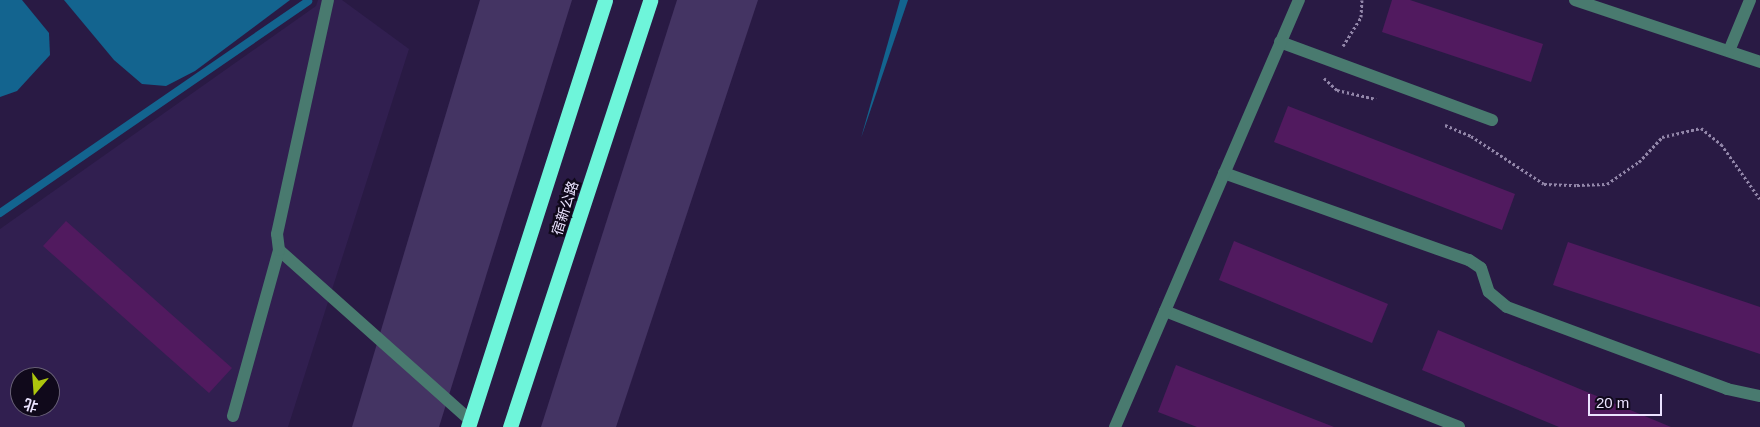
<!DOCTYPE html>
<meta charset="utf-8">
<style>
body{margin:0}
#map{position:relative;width:1760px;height:427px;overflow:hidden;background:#291a44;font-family:Arial,"Noto Sans SC",sans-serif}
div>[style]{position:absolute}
.built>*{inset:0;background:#311f50}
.green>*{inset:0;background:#443463}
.water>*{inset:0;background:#13648f}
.stream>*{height:8px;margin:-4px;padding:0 4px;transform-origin:4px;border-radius:4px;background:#13648f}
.building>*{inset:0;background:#511a5f}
.path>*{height:3px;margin-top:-1.5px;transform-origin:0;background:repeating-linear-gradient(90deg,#9286a9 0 2.5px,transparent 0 5px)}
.minor>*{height:12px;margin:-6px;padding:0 6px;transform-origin:6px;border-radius:6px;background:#497a6f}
.highway>*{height:15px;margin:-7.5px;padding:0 7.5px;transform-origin:7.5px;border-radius:7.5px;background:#6ef5da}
span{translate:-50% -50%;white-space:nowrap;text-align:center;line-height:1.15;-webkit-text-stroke:5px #10091b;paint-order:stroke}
.street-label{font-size:14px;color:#ebe3ff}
.north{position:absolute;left:10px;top:367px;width:50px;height:50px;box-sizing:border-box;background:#10091b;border:1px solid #686076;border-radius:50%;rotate:198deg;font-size:14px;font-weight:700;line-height:20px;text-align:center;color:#ebe3ff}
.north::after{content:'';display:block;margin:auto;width:18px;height:22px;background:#adc60d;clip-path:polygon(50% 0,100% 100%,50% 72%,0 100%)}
.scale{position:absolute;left:1588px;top:394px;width:74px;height:22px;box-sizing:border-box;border:2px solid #ebe3ff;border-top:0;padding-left:6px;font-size:15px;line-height:18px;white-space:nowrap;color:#ebe3ff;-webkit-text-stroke:4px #10091b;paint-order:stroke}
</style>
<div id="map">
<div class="built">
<i style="clip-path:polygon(evenodd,318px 0,342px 0,409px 49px,288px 427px,0 427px,0 229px,316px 6px,318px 0,20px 377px,50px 377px,50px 407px,20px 407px,20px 377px)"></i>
</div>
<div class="green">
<i style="clip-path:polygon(480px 0,572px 0,439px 427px,352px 427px)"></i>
<i style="clip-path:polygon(677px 0,758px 0,616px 427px,541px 427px)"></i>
</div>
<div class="water">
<i style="clip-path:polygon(0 0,22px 0,49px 33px,50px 55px,17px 91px,0 97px)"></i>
<i style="clip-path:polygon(64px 0,290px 0,195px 71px,166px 86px,142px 84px,114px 60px)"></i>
<i style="clip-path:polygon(900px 0,908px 0,861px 138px)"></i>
</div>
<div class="stream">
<i style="left:0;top:213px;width:374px;rotate:-34.5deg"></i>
</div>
<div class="building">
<i style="clip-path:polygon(1392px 0,1410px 0,1543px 44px,1531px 82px,1382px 32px)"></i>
<i style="clip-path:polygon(1288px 106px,1515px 194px,1502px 230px,1274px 142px)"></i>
<i style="clip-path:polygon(66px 221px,232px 368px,209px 393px,43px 246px)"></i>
<i style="clip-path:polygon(1234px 241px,1388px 304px,1372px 343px,1219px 280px)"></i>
<i style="clip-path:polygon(1568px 242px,1760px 307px,1760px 354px,1553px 285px)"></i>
<i style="clip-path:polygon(1438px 330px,1671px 427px,1559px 427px,1422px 370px)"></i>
<i style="clip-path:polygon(1176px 365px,1334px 427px,1197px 427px,1158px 412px)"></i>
</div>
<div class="path">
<i style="left:1343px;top:46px;width:34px;rotate:-58deg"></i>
<i style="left:1361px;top:17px;width:17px;rotate:-87deg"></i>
<i style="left:1324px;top:78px;width:18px;rotate:43deg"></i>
<i style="left:1337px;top:90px;width:40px;rotate:13deg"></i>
<i style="left:1445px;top:125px;width:28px;rotate:23deg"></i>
<i style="left:1471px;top:136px;width:87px;rotate:33.3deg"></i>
<i style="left:1544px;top:184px;width:33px;rotate:2deg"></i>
<i style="left:1577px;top:185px;width:30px;rotate:-2deg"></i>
<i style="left:1607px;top:184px;width:39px;rotate:-35deg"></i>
<i style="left:1639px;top:162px;width:34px;rotate:-47deg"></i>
<i style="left:1662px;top:137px;width:40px;rotate:-13deg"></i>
<i style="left:1701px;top:128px;width:26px;rotate:39deg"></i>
<i style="left:1721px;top:144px;width:67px;rotate:54.7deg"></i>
</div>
<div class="minor">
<i style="left:1575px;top:0;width:195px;rotate:18.5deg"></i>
<i style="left:1280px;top:42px;width:226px;rotate:20.2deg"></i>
<i style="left:1729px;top:51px;width:55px;rotate:-67.6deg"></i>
<i style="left:1224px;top:173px;width:260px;rotate:19.6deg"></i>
<i style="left:1469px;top:260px;width:14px;rotate:34deg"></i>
<i style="left:1481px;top:268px;width:25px;rotate:72deg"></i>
<i style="left:1489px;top:292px;width:23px;rotate:40deg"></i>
<i style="left:1507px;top:307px;width:235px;rotate:20.4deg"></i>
<i style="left:1727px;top:389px;width:34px;rotate:12deg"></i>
<i style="left:279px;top:250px;width:256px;rotate:41.7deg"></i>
<i style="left:1165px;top:311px;width:316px;rotate:21.5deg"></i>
<i style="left:233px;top:416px;width:172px;rotate:-74.5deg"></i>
<i style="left:279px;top:250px;width:16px;rotate:-97deg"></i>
<i style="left:277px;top:234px;width:239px;rotate:-77.7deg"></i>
<i style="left:1115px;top:427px;width:465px;rotate:-66.7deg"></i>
</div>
<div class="highway">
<i style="left:468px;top:427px;width:448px;rotate:-72.2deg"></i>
<i style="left:510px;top:427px;width:449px;rotate:-71.8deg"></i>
</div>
<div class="street-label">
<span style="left:565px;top:208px;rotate:-72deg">宿新公路</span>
</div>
<div class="north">北</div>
<div class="scale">20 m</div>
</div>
